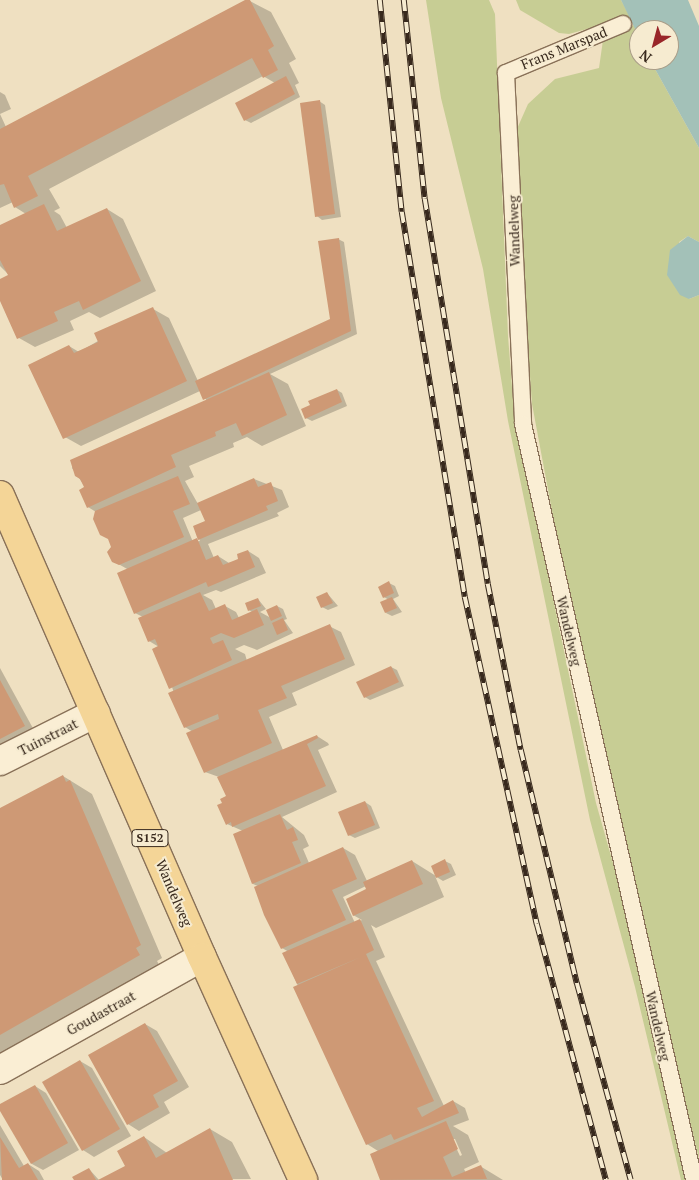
<!DOCTYPE html>
<style>
body{margin:0}
#map{position:relative;width:699px;height:1180px;overflow:hidden;background:#efe0c1;font-family:"PT Serif",serif}
div>[style]{position:absolute}
.green>*{inset:0;background:#c7cd94}
.water>*{inset:0;background:#a3c1b8}
.shadow>*{inset:0;background:#0003}
.building>*{inset:0;background:#ce9975}
.roads{filter:drop-shadow(1px 0 #897158) drop-shadow(-1px 0 #897158) drop-shadow(0 1px #897158) drop-shadow(0 -1px #897158)}
.lane>*{height:16px;margin:-8px;padding:0 8px;transform-origin:8px;border-radius:8px;background:#faeed4}
.street>*{height:28px;margin:-14px;padding:0 14px;transform-origin:14px;border-radius:14px;background:#faeed4}
.primary>*{height:28px;margin:-14px;padding:0 14px;transform-origin:14px;border-radius:14px;background:#f4d597}
.rail>*{height:5.5px;margin-top:-2.75px;transform-origin:0;background:repeating-linear-gradient(90deg,#f6ebd0 0 11px,#38291d 0 22px);box-sizing:border-box;border-block:1px solid #38291d}
span{translate:-50% -50%;white-space:nowrap;text-align:center;line-height:1.15;-webkit-text-stroke:4px #f6ebd0;paint-order:stroke}
.shield-label span{padding:1px 4px;background:#f6ebd0;border:1px solid;border-radius:4px;-webkit-text-stroke-width:0}
.shield-label{font-size:12px;color:#38291d;font-weight:700}
.street-label{font-size:14px;color:#38291d}
.north{position:absolute;left:629px;top:20px;width:50px;height:50px;box-sizing:border-box;background:#f6ebd0;border:1px solid #aa9d88;border-radius:50%;rotate:217deg;font-size:14px;font-weight:700;line-height:20px;text-align:center;color:#38291d}
.north::after{content:'';display:block;margin:auto;width:18px;height:22px;background:#992629;clip-path:polygon(50% 0,100% 100%,50% 72%,0 100%)}
</style>
<div id="map">
<div class="green">
<i style="clip-path:polygon(426px 0,489px 0,495px 14px,508px 336px,514px 413px,596px 803px,635px 941px,690px 1180px,681px 1180px,635px 987px,590px 820px,508px 421px,483px 269px,441px 98px)"></i>
<i style="clip-path:polygon(516px 0,621px 0,630px 17px,569px 34px,559px 33px,520px 10px)"></i>
<i style="clip-path:polygon(634px 25px,639px 37px,639px 60px,650px 60px,699px 148px,699px 242px,688px 236px,679px 242px,689px 299px,699px 295px,699px 1159px,578px 650px,532px 404px,523px 280px,516px 131px,528px 104px,555px 79px,599px 68px,603px 40px)"></i>
</div>
<div class="water">
<i style="clip-path:polygon(621px 0,688px 0,699px 26px,699px 148px,650px 60px,669px 60px,669px 30px,639px 30px,639px 37px)"></i>
<i style="clip-path:polygon(688px 236px,699px 242px,699px 295px,689px 299px,680px 295px,667px 275px,670px 250px)"></i>
</div>
<div class="shadow">
<i style="clip-path:polygon(248px 0,271px 12px,296px 59px,289px 63px,299px 83px,295px 85px,300px 97px,251px 123px,245px 120px,275px 83px,263px 76px,49px 189px,60px 208px,54px 211px,60px 215px,67px 228px,107px 209px,123px 219px,156px 291px,100px 318px,89px 312px,70px 321px,74px 330px,35px 347px,19px 338px,0 298px,0 280px,10px 276px,0 266px,0 226px,26px 214px,15px 207px,13px 202px,0 208px,0 114px,6px 127px)"></i>
<i style="clip-path:polygon(0 92px,5px 95px,11px 109px,0 114px)"></i>
<i style="clip-path:polygon(319px 101px,325px 105px,341px 217px,322px 220px,317px 216px)"></i>
<i style="clip-path:polygon(evenodd,338px 239px,344px 242px,357px 334px,270px 374px,288px 384px,306px 426px,262px 446px,247px 437px,233px 443px,234px 447px,189px 466px,194px 477px,185px 481px,198px 504px,254px 479px,282px 490px,289px 507px,277px 513px,279px 516px,208px 544px,214px 558px,218px 556px,229px 563px,240px 560px,248px 551px,259px 558px,266px 573px,221px 592px,216px 590px,203px 595px,212px 600px,216px 609px,225px 606px,236px 612px,239px 618px,252px 612px,249px 610px,258px 599px,266px 609px,260px 612px,271px 618px,277px 606px,283px 609px,287px 619px,284px 620px,293px 633px,257px 650px,244px 645px,235px 649px,245px 654px,247px 661px,329px 626px,341px 632px,355px 665px,292px 693px,297px 705px,269px 717px,283px 750px,317px 736px,328px 743px,329px 745px,318px 750px,337px 792px,282px 817px,304px 835px,309px 846px,303px 849px,309px 863px,343px 848px,355px 855px,367px 881px,412px 861px,436px 876px,445px 861px,451px 864px,456px 875px,443px 881px,435px 876px,444px 897px,376px 928px,371px 925px,385px 957px,376px 961px,444px 1106px,453px 1101px,465px 1108px,469px 1120px,453px 1126px,468px 1135px,479px 1162px,464px 1169px,466px 1173px,480px 1166px,503px 1180px,383px 1180px,372px 1154px,378px 1151px,367px 1144px,284px 954px,289px 952px,282px 948px,258px 886px,253px 884px,243px 831px,227px 824px,224px 804px,228px 797px,219px 777px,205px 772px,193px 732px,185px 727px,159px 647px,149px 641px,143px 617px,135px 613px,129px 570px,113px 561px,113px 547px,96px 512px,88px 507px,86px 488px,72px 468px,74px 461px,207px 401px,200px 391px,81px 446px,65px 437px,48px 401px,44px 399px,69px 346px,79px 352px,153px 309px,169px 318px,198px 381px,331px 320px,338px 239px,201px 510px,206px 522px,194px 527px,200px 541px,193px 542px,183px 518px,201px 510px,338px 239px,366px 886px,368px 890px,353px 915px,362px 920px,355px 923px,343px 897px,366px 886px,338px 239px,452px 1139px,455px 1139px,462px 1155px,460px 1156px,452px 1139px)"></i>
<i style="clip-path:polygon(337px 390px,342px 393px,347px 406px,312px 421px,306px 418px)"></i>
<i style="clip-path:polygon(389px 583px,395px 586px,399px 596px,393px 599px,402px 612px,392px 616px,386px 613px,389px 600px,384px 597px)"></i>
<i style="clip-path:polygon(327px 593px,338px 606px,328px 610px,322px 607px)"></i>
<i style="clip-path:polygon(391px 667px,397px 670px,404px 686px,370px 700px,365px 697px)"></i>
<i style="clip-path:polygon(0 668px,35px 732px,0 751px)"></i>
<i style="clip-path:polygon(63px 776px,92px 794px,162px 958px,157px 961px,161px 968px,0 1059px,0 810px)"></i>
<i style="clip-path:polygon(365px 802px,371px 806px,380px 828px,355px 838px,349px 835px)"></i>
<i style="clip-path:polygon(145px 1024px,157px 1031px,189px 1087px,164px 1102px,170px 1113px,139px 1131px,128px 1124px)"></i>
<i style="clip-path:polygon(80px 1061px,92px 1068px,131px 1136px,94px 1157px,83px 1150px)"></i>
<i style="clip-path:polygon(35px 1086px,46px 1093px,79px 1150px,43px 1170px,32px 1164px,0 1108px)"></i>
<i style="clip-path:polygon(0 1125px,24px 1166px,28px 1164px,39px 1171px,44px 1180px,3px 1180px,0 1175px)"></i>
<i style="clip-path:polygon(210px 1129px,232px 1142px,251px 1179px,101px 1180px,127px 1166px,144px 1137px,167px 1153px)"></i>
<i style="clip-path:polygon(89px 1169px,99px 1180px,75px 1180px)"></i>
</div>
<div class="building">
<i style="clip-path:polygon(245px 0,250px 0,274px 46px,268px 50px,278px 70px,263px 78px,252px 58px,28px 176px,38px 196px,14px 208px,4px 184px,0 185px,0 129px)"></i>
<i style="clip-path:polygon(286px 76px,295px 94px,244px 121px,235px 103px)"></i>
<i style="clip-path:polygon(320px 100px,335px 214px,315px 217px,300px 103px)"></i>
<i style="clip-path:polygon(44px 204px,57px 231px,107px 208px,141px 281px,83px 310px,79px 301px,54px 312px,58px 321px,17px 339px,0 301px,0 279px,8px 275px,0 260px,0 225px)"></i>
<i style="clip-path:polygon(339px 238px,351px 331px,203px 400px,195px 381px,330px 319px,318px 241px)"></i>
<i style="clip-path:polygon(153px 307px,187px 381px,63px 439px,28px 365px,69px 345px,74px 353px,85px 348px,98px 342px,94px 333px)"></i>
<i style="clip-path:polygon(269px 372px,287px 415px,242px 436px,236px 423px,215px 432px,216px 436px,171px 455px,176px 467px,87px 508px,79px 490px,84px 487px,80px 479px,75px 476px,70px 460px)"></i>
<i style="clip-path:polygon(337px 389px,342px 402px,305px 419px,301px 409px,310px 405px,308px 401px)"></i>
<i style="clip-path:polygon(178px 476px,190px 504px,173px 511px,184px 537px,119px 565px,112px 562px,107px 552px,111px 547px,108px 539px,100px 535px,93px 519px,95px 511px)"></i>
<i style="clip-path:polygon(254px 478px,258px 487px,271px 482px,278px 501px,266px 506px,268px 510px,198px 540px,193px 526px,205px 521px,197px 503px)"></i>
<i style="clip-path:polygon(197px 538px,206px 560px,218px 555px,223px 565px,238px 559px,237px 554px,248px 550px,255px 567px,208px 587px,206px 582px,134px 614px,117px 573px)"></i>
<i style="clip-path:polygon(389px 581px,394px 593px,383px 598px,378px 587px)"></i>
<i style="clip-path:polygon(200px 592px,209px 611px,225px 604px,232px 620px,257px 609px,264px 625px,234px 638px,221px 633px,210px 638px,213px 644px,223px 640px,232px 660px,169px 689px,152px 649px,158px 646px,155px 639px,148px 642px,138px 618px)"></i>
<i style="clip-path:polygon(327px 592px,333px 603px,321px 608px,316px 597px)"></i>
<i style="clip-path:polygon(392px 597px,397px 608px,385px 613px,380px 602px)"></i>
<i style="clip-path:polygon(258px 598px,261px 606px,248px 611px,245px 603px)"></i>
<i style="clip-path:polygon(277px 605px,282px 616px,271px 621px,266px 610px)"></i>
<i style="clip-path:polygon(283px 618px,288px 630px,277px 635px,272px 623px)"></i>
<i style="clip-path:polygon(330px 624px,345px 659px,281px 686px,287px 698px,258px 710px,272px 743px,204px 773px,186px 733px,219px 719px,218px 714px,184px 728px,168px 693px)"></i>
<i style="clip-path:polygon(391px 666px,399px 682px,364px 698px,356px 682px)"></i>
<i style="clip-path:polygon(0 680px,25px 726px,0 739px)"></i>
<i style="clip-path:polygon(317px 735px,318px 738px,307px 744px,326px 786px,232px 827px,231px 822px,226px 825px,217px 805px,222px 803px,220px 799px,226px 796px,217px 777px)"></i>
<i style="clip-path:polygon(63px 775px,66px 782px,70px 780px,141px 945px,136px 948px,140px 955px,0 1035px,0 808px)"></i>
<i style="clip-path:polygon(365px 801px,375px 825px,348px 836px,338px 812px)"></i>
<i style="clip-path:polygon(280px 814px,287px 830px,293px 827px,298px 840px,292px 842px,301px 863px,252px 884px,233px 834px)"></i>
<i style="clip-path:polygon(343px 847px,357px 879px,332px 890px,346px 920px,281px 949px,264px 915px,254px 887px)"></i>
<i style="clip-path:polygon(445px 859px,450px 872px,436px 878px,431px 866px)"></i>
<i style="clip-path:polygon(412px 860px,423px 884px,353px 916px,346px 899px,366px 889px,363px 882px)"></i>
<i style="clip-path:polygon(360px 919px,374px 950px,366px 954px,434px 1101px,417px 1108px,422px 1117px,453px 1100px,459px 1113px,394px 1140px,391px 1134px,366px 1145px,293px 987px,361px 957px,297px 984px,282px 953px)"></i>
<i style="clip-path:polygon(145px 1023px,178px 1081px,153px 1095px,159px 1107px,127px 1125px,88px 1055px)"></i>
<i style="clip-path:polygon(80px 1060px,120px 1129px,82px 1151px,42px 1082px)"></i>
<i style="clip-path:polygon(35px 1085px,68px 1143px,31px 1164px,0 1111px,0 1104px)"></i>
<i style="clip-path:polygon(446px 1121px,458px 1149px,443px 1157px,452px 1177px,481px 1165px,487px 1179px,380px 1180px,370px 1154px)"></i>
<i style="clip-path:polygon(210px 1128px,233px 1180px,98px 1180px,125px 1166px,117px 1151px,144px 1136px,156px 1158px)"></i>
<i style="clip-path:polygon(0 1137px,19px 1168px,28px 1163px,38px 1180px,2px 1180px)"></i>
<i style="clip-path:polygon(89px 1168px,96px 1180px,74px 1180px,72px 1177px)"></i>
</div>
<div class="roads">
<div class="lane">
<i style="left:623px;top:24px;width:127px;rotate:157.3deg"></i>
<i style="left:506px;top:73px;width:351px;rotate:87.2deg"></i>
<i style="left:523px;top:424px;width:775px;rotate:77.25deg"></i>
</div>
<div class="street">
<i style="left:0;top:761px;width:107px;rotate:-26.6deg"></i>
<i style="left:0;top:1070px;width:231px;rotate:-29.2deg"></i>
</div>
<div class="primary">
<i style="left:0;top:495px;width:504px;rotate:66.38deg"></i>
<i style="left:202px;top:957px;width:245px;rotate:65.6deg"></i>
</div>
</div>
<div class="rail">
<i style="left:380px;top:0;width:213px;rotate:84.1deg"></i>
<i style="left:402px;top:212px;width:390px;rotate:80.7deg"></i>
<i style="left:465px;top:597px;width:335px;rotate:77.6deg"></i>
<i style="left:537px;top:924px;width:265px;rotate:74.9deg"></i>
<i style="left:404px;top:0;width:200px;rotate:84deg"></i>
<i style="left:425px;top:199px;width:390px;rotate:80.7deg"></i>
<i style="left:488px;top:584px;width:169px;rotate:78.8deg"></i>
<i style="left:521px;top:750px;width:240px;rotate:76.5deg"></i>
<i style="left:577px;top:983px;width:204px;rotate:74.7deg"></i>
</div>
<div class="shield-label">
<span style="left:150px;top:838px">S152</span>
</div>
<div class="street-label">
<span style="left:564px;top:48px;rotate:-22deg">Frans Marspad</span>
<span style="left:514px;top:231px;rotate:-92deg">Wandelweg</span>
<span style="left:569px;top:631px;rotate:77deg">Wandelweg</span>
<span style="left:48px;top:737px;rotate:-27deg">Tuinstraat</span>
<span style="left:174px;top:893px;rotate:67deg">Wandelweg</span>
<span style="left:101px;top:1013px;rotate:-29deg">Goudastraat</span>
<span style="left:658px;top:1026px;rotate:77deg">Wandelweg</span>
</div>
<div class="north">N</div>
</div>
